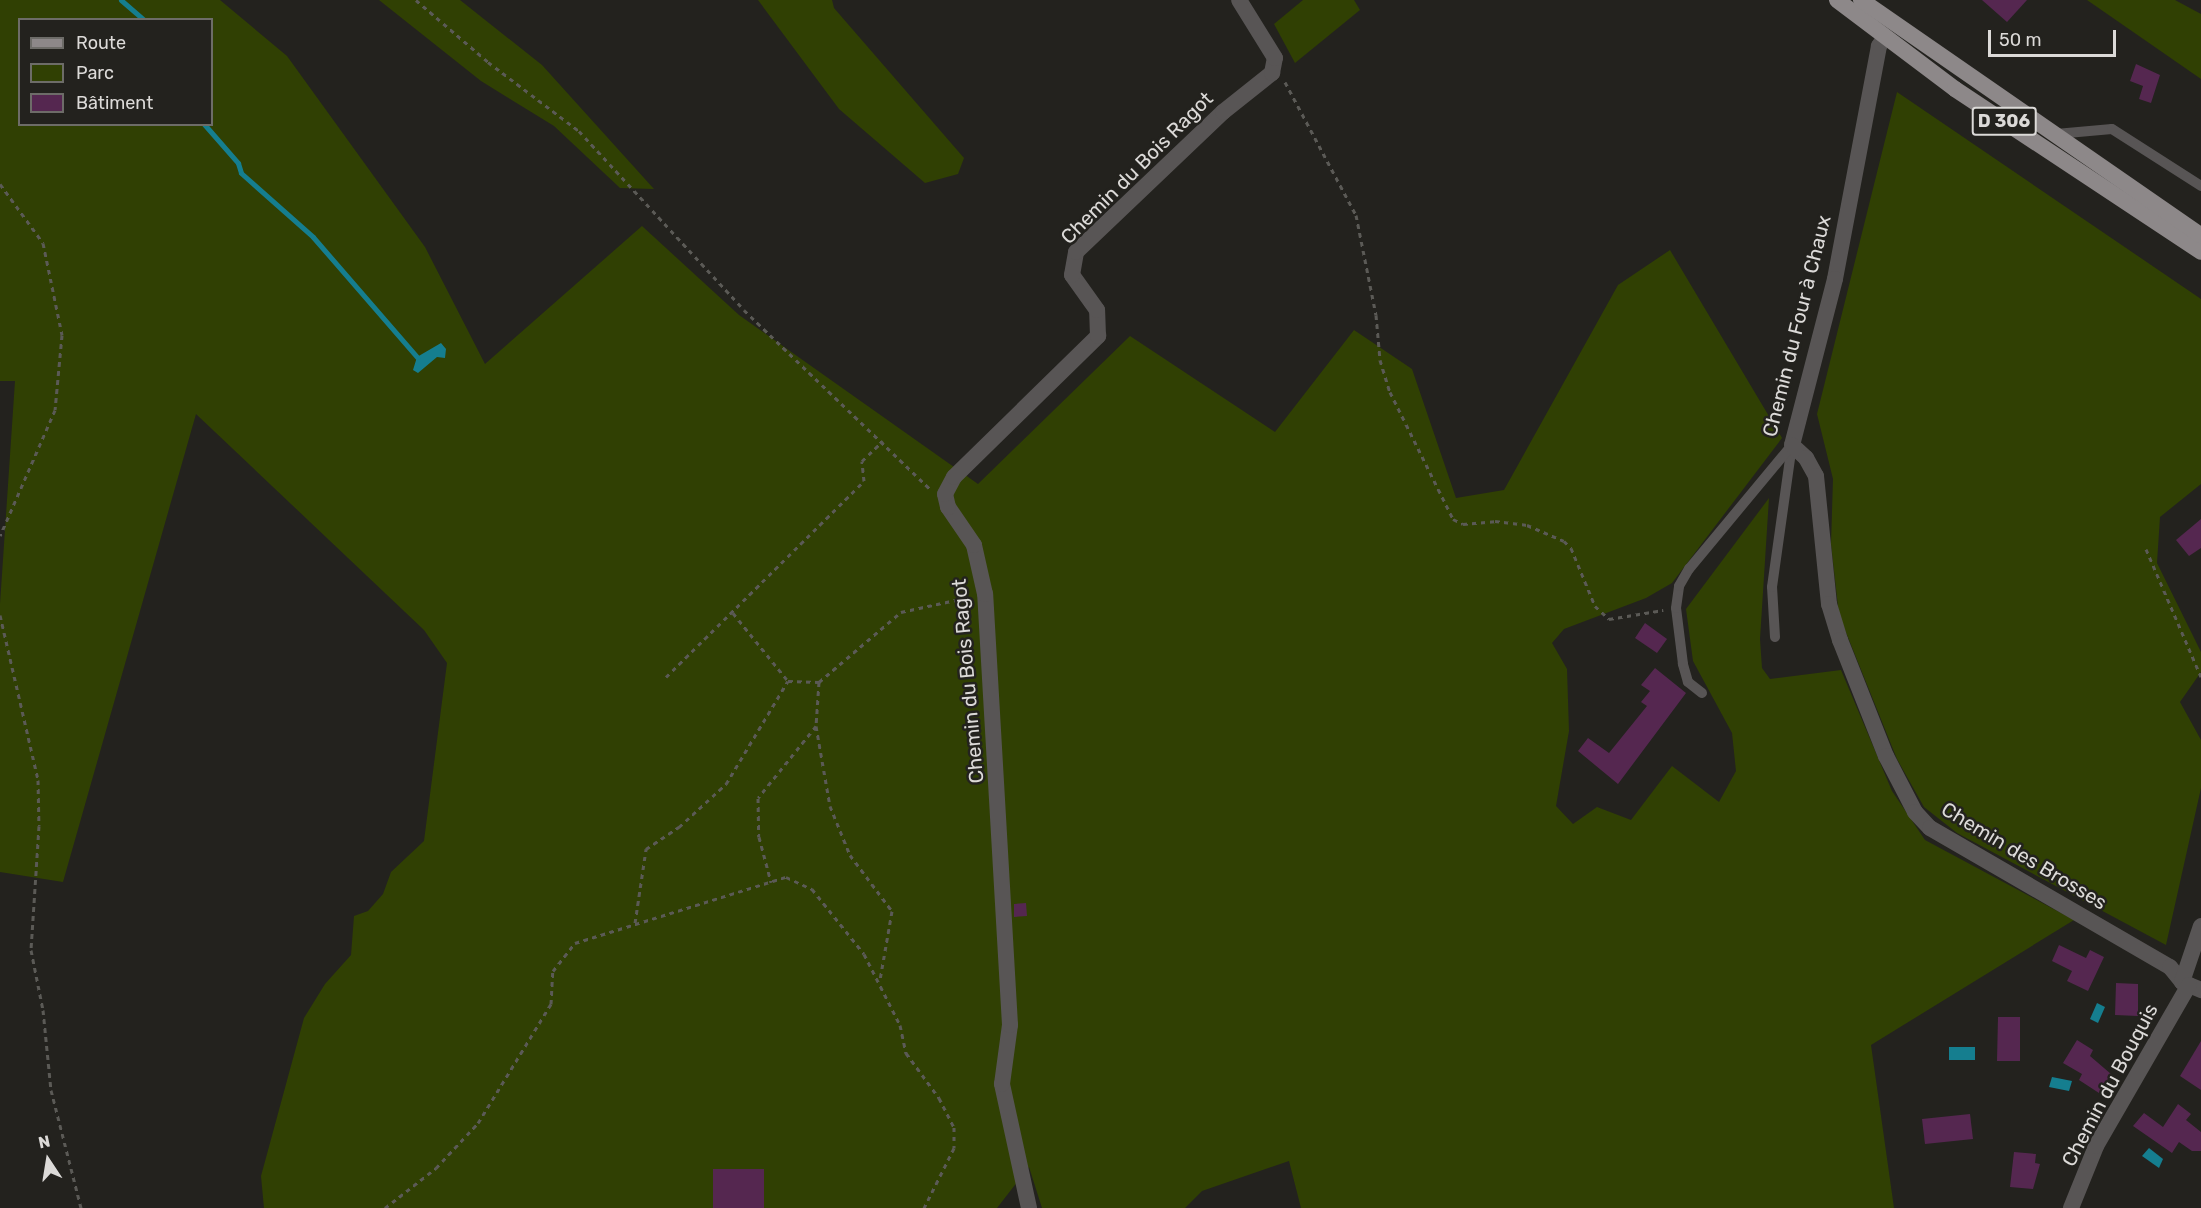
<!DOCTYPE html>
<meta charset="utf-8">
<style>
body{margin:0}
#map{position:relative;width:2201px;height:1208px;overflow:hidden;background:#23221e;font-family:Rubik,sans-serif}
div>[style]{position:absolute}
.green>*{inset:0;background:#304003}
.water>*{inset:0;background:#157e8f}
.stream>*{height:5px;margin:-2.5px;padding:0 2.5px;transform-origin:2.5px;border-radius:2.5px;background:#157e8f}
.building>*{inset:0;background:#552750}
.path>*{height:3px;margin-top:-1.5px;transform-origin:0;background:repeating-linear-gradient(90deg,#5b5a56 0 4.5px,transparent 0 9px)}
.service>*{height:10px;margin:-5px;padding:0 5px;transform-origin:5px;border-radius:5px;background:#585555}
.minor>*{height:16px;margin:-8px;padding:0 8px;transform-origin:8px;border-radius:8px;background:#585555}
.primary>*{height:16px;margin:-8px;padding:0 8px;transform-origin:8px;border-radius:8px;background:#8d8889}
span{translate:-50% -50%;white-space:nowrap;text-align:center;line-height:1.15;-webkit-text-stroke:5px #23221e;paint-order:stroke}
.shield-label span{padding:2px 4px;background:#23221e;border:2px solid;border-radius:4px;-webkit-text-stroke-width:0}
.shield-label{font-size:18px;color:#dcdad8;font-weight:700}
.street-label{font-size:20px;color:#dcdad8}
.legend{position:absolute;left:18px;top:18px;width:195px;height:108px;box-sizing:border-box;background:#23221e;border:2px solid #6d6c68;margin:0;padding:8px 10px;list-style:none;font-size:18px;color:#dcdad8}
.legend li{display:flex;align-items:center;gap:12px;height:30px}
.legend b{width:30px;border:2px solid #6d6c68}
.north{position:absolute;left:18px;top:1130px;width:60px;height:60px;-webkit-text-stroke:4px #23221e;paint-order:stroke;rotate:348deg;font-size:16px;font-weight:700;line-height:24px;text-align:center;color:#dcdad8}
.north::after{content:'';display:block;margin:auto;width:21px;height:27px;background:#dcdad8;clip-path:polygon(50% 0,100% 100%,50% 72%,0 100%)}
.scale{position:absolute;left:1988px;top:30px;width:128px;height:27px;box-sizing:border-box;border:3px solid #dcdad8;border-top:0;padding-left:8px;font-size:18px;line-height:21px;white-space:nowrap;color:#dcdad8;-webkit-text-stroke:4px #23221e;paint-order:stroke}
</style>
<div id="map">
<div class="green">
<i style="clip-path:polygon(evenodd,0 0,220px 0,287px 56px,425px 247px,485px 364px,642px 226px,739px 315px,978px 484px,1130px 336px,1275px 432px,1354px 330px,1412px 369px,1456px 498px,1504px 490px,1618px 285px,1670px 250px,1782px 438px,1672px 583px,1646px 598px,1564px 629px,1552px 643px,1567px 669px,1569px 731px,1556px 806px,1573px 824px,1597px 807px,1631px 820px,1672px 766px,1719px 802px,1736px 771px,1732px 733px,1693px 661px,1686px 609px,1769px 498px,1760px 639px,1762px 668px,1770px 679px,1841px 670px,1892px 791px,1925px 840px,2074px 920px,1871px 1045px,1894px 1208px,1301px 1208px,1289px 1161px,1202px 1191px,1185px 1208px,1042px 1208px,1029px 1167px,997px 1208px,264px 1208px,261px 1176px,304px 1018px,325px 984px,351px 955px,354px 916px,368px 911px,383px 894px,391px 872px,424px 841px,447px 663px,424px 630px,196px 414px,63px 882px,0 872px,0 604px,15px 381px,0 381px,0 0,20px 20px,212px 20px,212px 124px,20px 124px,20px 20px)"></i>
<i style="clip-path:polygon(379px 0,460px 0,542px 65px,654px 189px,620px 188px,554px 126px,481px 81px)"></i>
<i style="clip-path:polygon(758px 0,832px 0,834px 8px,964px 158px,958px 174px,925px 183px,839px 109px)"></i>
<i style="clip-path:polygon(1303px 0,1354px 0,1360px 10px,1295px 63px,1274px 24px)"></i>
<i style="clip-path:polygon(2087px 0,2175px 0,2201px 14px,2201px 79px)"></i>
<i style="clip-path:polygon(1897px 92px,2201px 299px,2201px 484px,2160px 517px,2157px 563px,2201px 652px,2201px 672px,2180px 702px,2201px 740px,2201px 788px,2166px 945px,1957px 833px,1924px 807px,1897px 759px,1839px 615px,1831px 544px,1833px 479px,1817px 414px)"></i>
</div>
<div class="water">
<i style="clip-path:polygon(441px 343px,446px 349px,445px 358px,437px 357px,418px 373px,413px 370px,417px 357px)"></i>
<i style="clip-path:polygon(2097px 1003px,2105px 1007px,2098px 1023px,2090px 1019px)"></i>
<i style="clip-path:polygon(1949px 1047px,1975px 1047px,1975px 1060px,1949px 1060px)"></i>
<i style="clip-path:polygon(2052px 1077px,2072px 1081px,2069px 1091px,2049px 1087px)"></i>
<i style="clip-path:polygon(2149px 1148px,2163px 1159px,2159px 1168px,2142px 1156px)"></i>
</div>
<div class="stream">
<i style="left:121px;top:0;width:30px;rotate:41deg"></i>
<i style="left:204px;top:124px;width:52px;rotate:48.9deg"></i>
<i style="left:238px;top:163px;width:10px;rotate:73deg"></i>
<i style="left:241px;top:173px;width:96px;rotate:41.6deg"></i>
<i style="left:313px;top:237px;width:159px;rotate:49.1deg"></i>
</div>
<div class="building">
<i style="clip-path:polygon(1982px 0,2027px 0,2007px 22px)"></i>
<i style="clip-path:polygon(2136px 64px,2160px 75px,2151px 103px,2139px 99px,2143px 86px,2130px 81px)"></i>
<i style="clip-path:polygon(2201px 519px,2201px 548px,2189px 556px,2176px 540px)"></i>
<i style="clip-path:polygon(1645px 623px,1667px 639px,1657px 653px,1635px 638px)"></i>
<i style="clip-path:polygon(1655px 668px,1686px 693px,1618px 784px,1578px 751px,1588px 738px,1609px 753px,1647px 706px,1641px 702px,1650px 691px,1641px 685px)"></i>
<i style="clip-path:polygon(1026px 903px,1027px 916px,1014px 917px,1014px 904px)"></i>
<i style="clip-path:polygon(2059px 945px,2086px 958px,2090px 950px,2104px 957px,2088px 991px,2067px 981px,2072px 971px,2052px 961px)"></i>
<i style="clip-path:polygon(2116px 983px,2138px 984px,2138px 1016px,2115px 1015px)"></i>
<i style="clip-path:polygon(1998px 1017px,2020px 1017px,2020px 1061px,1997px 1061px)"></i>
<i style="clip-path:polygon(2077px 1040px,2093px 1050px,2090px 1056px,2111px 1074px,2099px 1093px,2079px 1080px,2082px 1074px,2063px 1063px)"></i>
<i style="clip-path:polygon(2201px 1041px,2201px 1090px,2180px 1076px)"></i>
<i style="clip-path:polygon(2178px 1104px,2191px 1114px,2186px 1120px,2201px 1132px,2201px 1151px,2192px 1151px,2179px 1142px,2172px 1153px,2133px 1126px,2144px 1113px,2163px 1127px)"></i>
<i style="clip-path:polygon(1970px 1114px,1973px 1139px,1925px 1144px,1922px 1119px)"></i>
<i style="clip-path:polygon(2014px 1152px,2036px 1154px,2035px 1163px,2040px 1164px,2033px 1189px,2010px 1187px)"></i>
<i style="clip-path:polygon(713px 1169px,764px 1169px,764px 1208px,713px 1208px)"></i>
</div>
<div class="path">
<i style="left:416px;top:0;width:95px;rotate:40.7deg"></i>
<i style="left:488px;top:62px;width:114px;rotate:37.2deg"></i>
<i style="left:579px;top:131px;width:243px;rotate:47.3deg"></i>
<i style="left:744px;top:310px;width:258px;rotate:43.9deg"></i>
<i style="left:1285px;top:82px;width:151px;rotate:61.9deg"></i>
<i style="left:1356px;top:215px;width:102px;rotate:78.7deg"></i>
<i style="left:1376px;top:315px;width:45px;rotate:84.9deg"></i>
<i style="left:1380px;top:360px;width:34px;rotate:73deg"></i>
<i style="left:1390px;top:392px;width:142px;rotate:63.6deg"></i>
<i style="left:1453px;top:519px;width:11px;rotate:27deg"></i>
<i style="left:1463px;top:524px;width:32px;rotate:-5deg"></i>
<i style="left:1495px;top:521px;width:32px;rotate:7deg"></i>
<i style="left:1527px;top:525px;width:40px;rotate:23.4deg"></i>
<i style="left:1564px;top:541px;width:10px;rotate:45deg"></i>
<i style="left:1571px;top:548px;width:63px;rotate:67.5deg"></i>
<i style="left:1595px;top:606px;width:19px;rotate:43deg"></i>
<i style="left:1609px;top:619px;width:55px;rotate:-9.5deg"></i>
<i style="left:0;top:184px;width:73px;rotate:53.9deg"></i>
<i style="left:43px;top:243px;width:94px;rotate:78.3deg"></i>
<i style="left:62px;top:335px;width:75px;rotate:95.3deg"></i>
<i style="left:55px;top:410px;width:137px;rotate:113.6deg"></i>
<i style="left:2146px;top:549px;width:139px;rotate:66.7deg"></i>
<i style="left:733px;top:613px;width:87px;rotate:51deg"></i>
<i style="left:788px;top:681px;width:31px;rotate:2deg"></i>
<i style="left:819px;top:682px;width:44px;rotate:93.9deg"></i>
<i style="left:816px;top:726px;width:92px;rotate:128.9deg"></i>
<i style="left:758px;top:798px;width:39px;rotate:89deg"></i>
<i style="left:759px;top:837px;width:47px;rotate:75.1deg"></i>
<i style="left:0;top:615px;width:169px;rotate:77deg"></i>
<i style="left:38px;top:780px;width:46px;rotate:88.8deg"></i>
<i style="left:39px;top:826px;width:124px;rotate:93.7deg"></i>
<i style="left:31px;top:950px;width:61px;rotate:78.7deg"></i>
<i style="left:43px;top:1010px;width:80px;rotate:84.3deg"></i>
<i style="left:51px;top:1090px;width:122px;rotate:75.7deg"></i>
<i style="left:666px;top:677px;width:279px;rotate:-44.7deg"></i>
<i style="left:864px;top:481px;width:20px;rotate:-96deg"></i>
<i style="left:862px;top:461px;width:29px;rotate:-44deg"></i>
<i style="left:819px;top:682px;width:108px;rotate:-40.5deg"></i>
<i style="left:901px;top:612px;width:70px;rotate:-12.4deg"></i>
<i style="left:816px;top:726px;width:81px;rotate:80.1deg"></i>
<i style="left:830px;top:806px;width:53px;rotate:67.8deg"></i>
<i style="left:850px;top:855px;width:70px;rotate:53.1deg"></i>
<i style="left:892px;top:911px;width:70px;rotate:99.9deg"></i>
<i style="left:635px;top:923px;width:75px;rotate:-81.5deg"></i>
<i style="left:646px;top:849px;width:40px;rotate:-34deg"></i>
<i style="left:679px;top:827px;width:64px;rotate:-42.5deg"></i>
<i style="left:726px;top:784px;width:120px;rotate:-59deg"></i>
<i style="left:385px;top:1208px;width:65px;rotate:-38.1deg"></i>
<i style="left:436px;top:1168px;width:62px;rotate:-47deg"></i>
<i style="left:478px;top:1123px;width:140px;rotate:-58.5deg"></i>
<i style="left:551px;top:1004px;width:33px;rotate:-87deg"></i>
<i style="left:553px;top:971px;width:36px;rotate:-52deg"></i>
<i style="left:575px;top:943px;width:221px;rotate:-17.4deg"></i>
<i style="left:786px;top:877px;width:29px;rotate:25deg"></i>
<i style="left:812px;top:889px;width:83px;rotate:51.3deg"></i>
<i style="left:864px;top:954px;width:80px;rotate:63.1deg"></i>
<i style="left:900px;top:1025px;width:29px;rotate:78deg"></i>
<i style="left:906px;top:1053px;width:56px;rotate:53.7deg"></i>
<i style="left:939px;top:1098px;width:33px;rotate:63deg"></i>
<i style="left:954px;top:1127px;width:21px;rotate:90deg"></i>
<i style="left:954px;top:1148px;width:67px;rotate:116.6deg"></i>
</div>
<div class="service">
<i style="left:2056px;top:134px;width:56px;rotate:-5.1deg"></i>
<i style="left:2112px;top:129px;width:106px;rotate:32.6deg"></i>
<i style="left:1775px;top:637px;width:50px;rotate:-93.4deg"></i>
<i style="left:1772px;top:587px;width:143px;rotate:-82deg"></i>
<i style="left:1702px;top:693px;width:18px;rotate:-142deg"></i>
<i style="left:1688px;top:682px;width:19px;rotate:-106deg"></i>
<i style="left:1683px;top:664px;width:56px;rotate:-97.1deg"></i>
<i style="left:1676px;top:608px;width:22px;rotate:-82deg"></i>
<i style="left:1679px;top:586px;width:20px;rotate:-60deg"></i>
<i style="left:1689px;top:569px;width:161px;rotate:-50.3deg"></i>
</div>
<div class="minor">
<i style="left:1885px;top:37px;width:11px;rotate:124deg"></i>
<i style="left:1879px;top:46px;width:237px;rotate:100.7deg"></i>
<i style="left:1835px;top:279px;width:171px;rotate:104.5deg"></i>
<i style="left:1792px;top:445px;width:19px;rotate:43deg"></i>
<i style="left:1806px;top:458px;width:21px;rotate:61deg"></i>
<i style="left:1816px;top:476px;width:129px;rotate:84.2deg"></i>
<i style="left:1829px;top:604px;width:38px;rotate:73deg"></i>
<i style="left:1840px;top:640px;width:125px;rotate:68.4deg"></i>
<i style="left:1886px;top:756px;width:63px;rotate:62.6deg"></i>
<i style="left:1915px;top:812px;width:22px;rotate:47deg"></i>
<i style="left:1930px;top:828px;width:277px;rotate:30.1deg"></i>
<i style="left:2170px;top:967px;width:19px;rotate:51deg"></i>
<i style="left:2182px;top:982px;width:21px;rotate:23deg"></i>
<i style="left:2182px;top:982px;width:59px;rotate:-71.3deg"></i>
<i style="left:1029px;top:1208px;width:127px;rotate:-102.3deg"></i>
<i style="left:1002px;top:1084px;width:60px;rotate:-82.3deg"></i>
<i style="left:1010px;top:1025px;width:432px;rotate:-93.3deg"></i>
<i style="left:985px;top:594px;width:50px;rotate:-102.7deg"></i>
<i style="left:974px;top:545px;width:46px;rotate:-124.4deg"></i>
<i style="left:948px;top:507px;width:13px;rotate:-103deg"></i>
<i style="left:945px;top:494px;width:19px;rotate:-62deg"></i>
<i style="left:954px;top:477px;width:202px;rotate:-44.4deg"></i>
<i style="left:1098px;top:336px;width:26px;rotate:-92deg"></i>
<i style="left:1097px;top:310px;width:43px;rotate:-125.5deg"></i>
<i style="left:1072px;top:275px;width:23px;rotate:-80deg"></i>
<i style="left:1076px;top:252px;width:203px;rotate:-43.6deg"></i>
<i style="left:1223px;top:112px;width:63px;rotate:-38.5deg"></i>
<i style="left:1272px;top:73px;width:15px;rotate:-79deg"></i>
<i style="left:1275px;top:58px;width:68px;rotate:-121.8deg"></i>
<i style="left:2071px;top:1208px;width:67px;rotate:-68deg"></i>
<i style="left:2096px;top:1146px;width:186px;rotate:-60deg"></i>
</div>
<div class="primary">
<i style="left:1837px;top:0;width:148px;rotate:37deg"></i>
<i style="left:1955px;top:89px;width:295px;rotate:33.5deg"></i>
<i style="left:1861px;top:0;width:413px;rotate:34.7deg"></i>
</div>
<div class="shield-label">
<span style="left:2004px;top:121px">D 306</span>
</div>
<div class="street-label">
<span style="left:1137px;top:168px;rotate:-45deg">Chemin du Bois Ragot</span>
<span style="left:1797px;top:326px;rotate:-76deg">Chemin du Four à Chaux</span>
<span style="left:968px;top:681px;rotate:-95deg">Chemin du Bois Ragot</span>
<span style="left:2024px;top:856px;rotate:31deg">Chemin des Brosses</span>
<span style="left:2110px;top:1085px;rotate:-62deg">Chemin du Bouquis</span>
</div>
<ul class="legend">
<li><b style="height:8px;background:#8d8889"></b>Route</li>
<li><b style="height:16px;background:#304003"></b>Parc</li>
<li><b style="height:16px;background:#552750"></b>Bâtiment</li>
</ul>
<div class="north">N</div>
<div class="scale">50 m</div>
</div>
